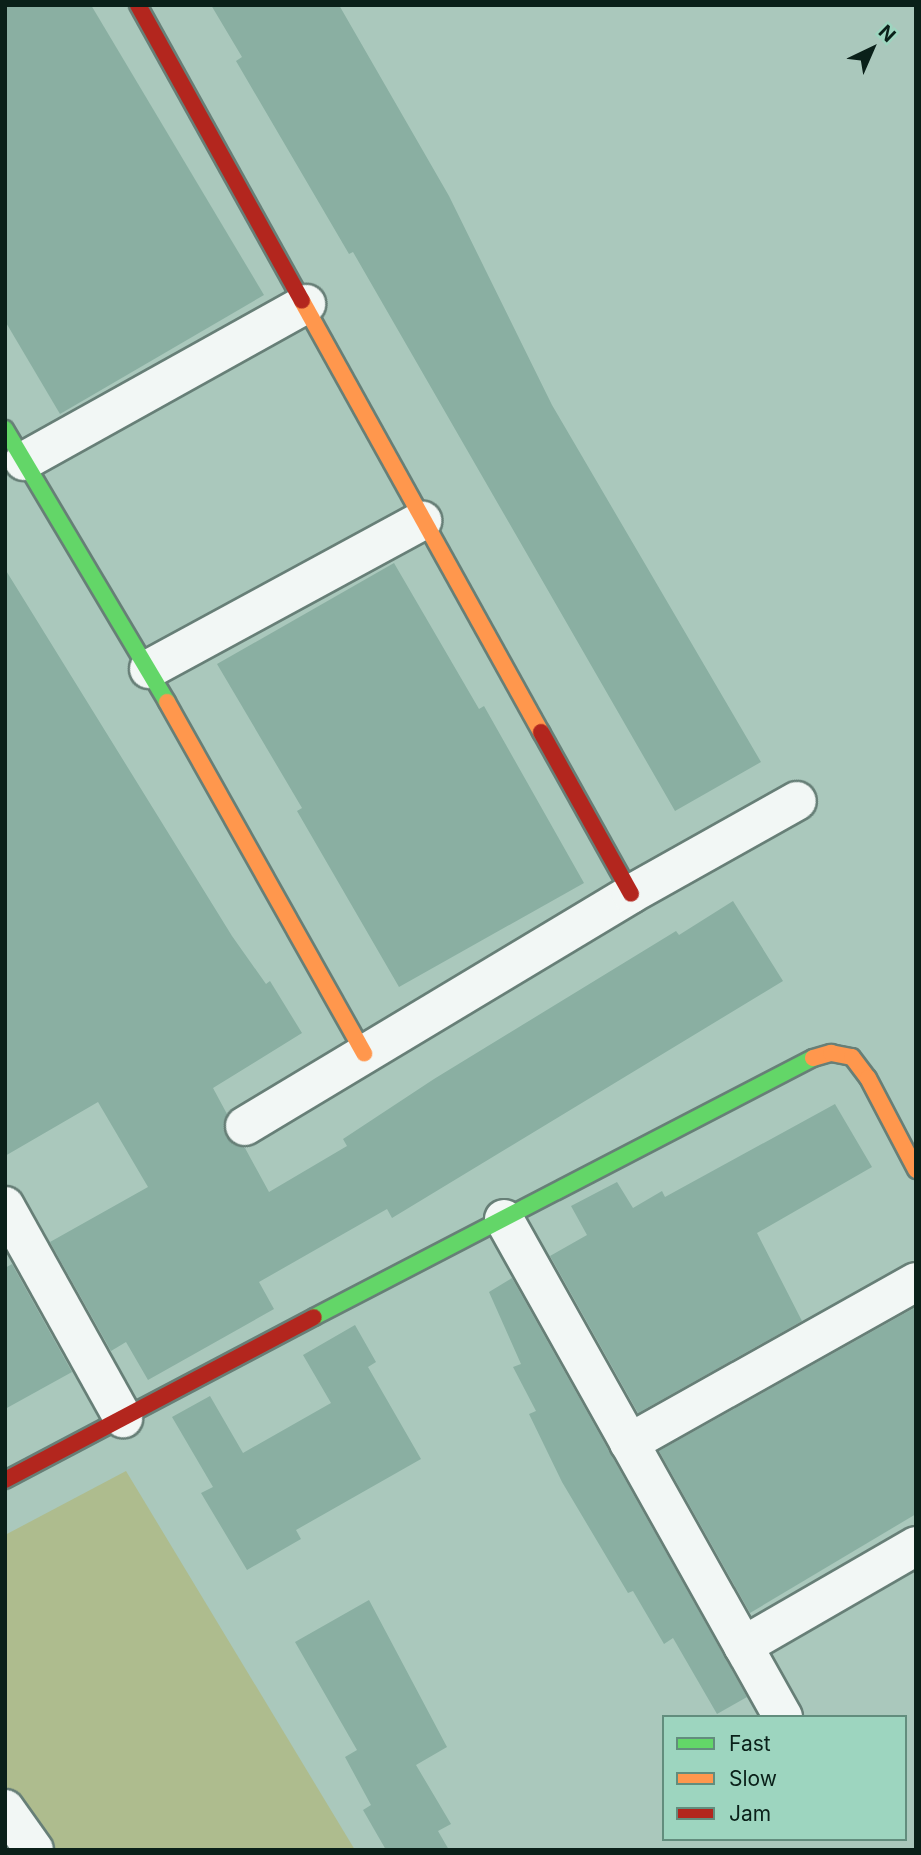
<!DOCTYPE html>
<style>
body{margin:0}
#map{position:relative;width:921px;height:1855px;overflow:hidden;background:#aac8bc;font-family:Inter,sans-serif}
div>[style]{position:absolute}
.green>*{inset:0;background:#aebc8e}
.building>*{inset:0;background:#8aafa2}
.roads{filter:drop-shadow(2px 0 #677f77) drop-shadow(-2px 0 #677f77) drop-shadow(0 2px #677f77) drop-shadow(0 -2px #677f77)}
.street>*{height:38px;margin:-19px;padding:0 19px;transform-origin:19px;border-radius:19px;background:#f2f7f5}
.fast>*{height:16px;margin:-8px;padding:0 8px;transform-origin:8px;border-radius:8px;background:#63d668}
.slow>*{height:16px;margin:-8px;padding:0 8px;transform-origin:8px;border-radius:8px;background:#ff974d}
.jam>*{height:16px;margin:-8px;padding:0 8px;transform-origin:8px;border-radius:8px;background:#b3261e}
span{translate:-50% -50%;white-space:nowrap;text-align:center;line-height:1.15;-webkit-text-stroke:5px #9dd5bf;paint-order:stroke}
.frame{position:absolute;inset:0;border:7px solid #0a2019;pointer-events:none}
.legend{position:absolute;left:662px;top:1715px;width:245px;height:126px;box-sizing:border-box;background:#9dd5bf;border:2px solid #628d7d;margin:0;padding:9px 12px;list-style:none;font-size:21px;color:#0a2019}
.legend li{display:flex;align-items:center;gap:14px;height:35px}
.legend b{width:35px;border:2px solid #628d7d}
.north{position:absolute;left:837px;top:14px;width:70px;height:70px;-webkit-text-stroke:5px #9dd5bf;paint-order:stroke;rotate:44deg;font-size:19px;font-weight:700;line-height:28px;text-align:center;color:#0a2019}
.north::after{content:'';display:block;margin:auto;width:24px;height:32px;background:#0a2019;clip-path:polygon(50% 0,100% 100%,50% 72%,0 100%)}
</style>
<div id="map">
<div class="green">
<i style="clip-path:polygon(126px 1471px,355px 1850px,5px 1850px,5px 1535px)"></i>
</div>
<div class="building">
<i style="clip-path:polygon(5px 5px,91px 5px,264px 295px,60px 414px,5px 321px)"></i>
<i style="clip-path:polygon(211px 5px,339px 5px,449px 196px,552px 405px,761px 762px,675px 811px,353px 252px,349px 254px,236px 61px,242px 57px)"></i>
<i style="clip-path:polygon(394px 563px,479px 709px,484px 706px,584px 883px,399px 987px,297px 811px,302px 808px,217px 664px)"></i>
<i style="clip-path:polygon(5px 569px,232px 936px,266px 984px,270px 981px,302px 1033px,213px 1088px,227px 1114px,226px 1137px,245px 1148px,269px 1192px,347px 1146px,343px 1139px,434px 1079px,676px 931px,679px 935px,733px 901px,783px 981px,392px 1218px,387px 1209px,259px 1282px,274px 1309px,148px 1380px,126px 1342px,111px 1351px,50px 1242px,148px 1187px,98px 1102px,5px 1156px)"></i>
<i style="clip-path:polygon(835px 1104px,872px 1167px,757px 1233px,802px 1321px,638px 1413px,550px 1256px,587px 1235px,571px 1206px,617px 1182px,633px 1208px,662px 1191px,665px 1197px)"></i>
<i style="clip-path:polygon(12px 1264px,72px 1372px,5px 1409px,5px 1268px)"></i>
<i style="clip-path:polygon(512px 1278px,747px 1697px,717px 1714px,673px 1638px,664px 1644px,633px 1591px,628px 1593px,562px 1482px,529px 1414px,536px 1411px,513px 1367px,521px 1364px,489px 1292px)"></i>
<i style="clip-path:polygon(916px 1307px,916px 1514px,750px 1613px,659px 1451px)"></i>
<i style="clip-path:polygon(355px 1325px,376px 1362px,368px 1367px,421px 1459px,296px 1530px,301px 1539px,247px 1570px,201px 1493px,213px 1487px,172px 1417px,210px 1396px,243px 1453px,331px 1403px,303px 1355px)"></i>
<i style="clip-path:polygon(369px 1600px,447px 1747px,416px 1765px,451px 1824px,438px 1831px,449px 1850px,386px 1850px,363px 1810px,371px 1805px,345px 1757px,357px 1750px,295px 1642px)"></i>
</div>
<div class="roads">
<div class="street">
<i style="left:24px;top:461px;width:323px;rotate:-29.1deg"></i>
<i style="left:149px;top:669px;width:311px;rotate:-28.5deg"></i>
<i style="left:245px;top:1126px;width:450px;rotate:-31deg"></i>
<i style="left:631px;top:894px;width:190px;rotate:-29.3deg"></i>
<i style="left:5px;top:1206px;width:243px;rotate:60.9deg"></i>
<i style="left:504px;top:1219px;width:571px;rotate:60.74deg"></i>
<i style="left:629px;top:1443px;width:329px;rotate:-29.3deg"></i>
<i style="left:743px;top:1646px;width:200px;rotate:-30deg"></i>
<i style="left:5px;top:1809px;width:50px;rotate:54.7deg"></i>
</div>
<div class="fast">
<i style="left:5px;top:429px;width:317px;rotate:59.3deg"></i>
<i style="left:314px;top:1317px;width:562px;rotate:-27.43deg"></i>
</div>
<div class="slow">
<i style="left:302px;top:301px;width:493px;rotate:61deg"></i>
<i style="left:167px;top:702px;width:403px;rotate:60.7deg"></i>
<i style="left:813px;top:1058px;width:19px;rotate:-16deg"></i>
<i style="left:831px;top:1053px;width:21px;rotate:11deg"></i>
<i style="left:852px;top:1057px;width:26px;rotate:53deg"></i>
<i style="left:868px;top:1078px;width:104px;rotate:62.4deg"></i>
</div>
<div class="jam">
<i style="left:138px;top:5px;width:338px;rotate:61deg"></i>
<i style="left:541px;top:732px;width:185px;rotate:60.9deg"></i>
<i style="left:5px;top:1480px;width:349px;rotate:-27.8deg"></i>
</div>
</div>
<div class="frame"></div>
<ul class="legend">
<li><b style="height:9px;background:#63d668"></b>Fast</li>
<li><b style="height:9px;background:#ff974d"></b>Slow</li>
<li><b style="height:9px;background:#b3261e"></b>Jam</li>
</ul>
<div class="north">N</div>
</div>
